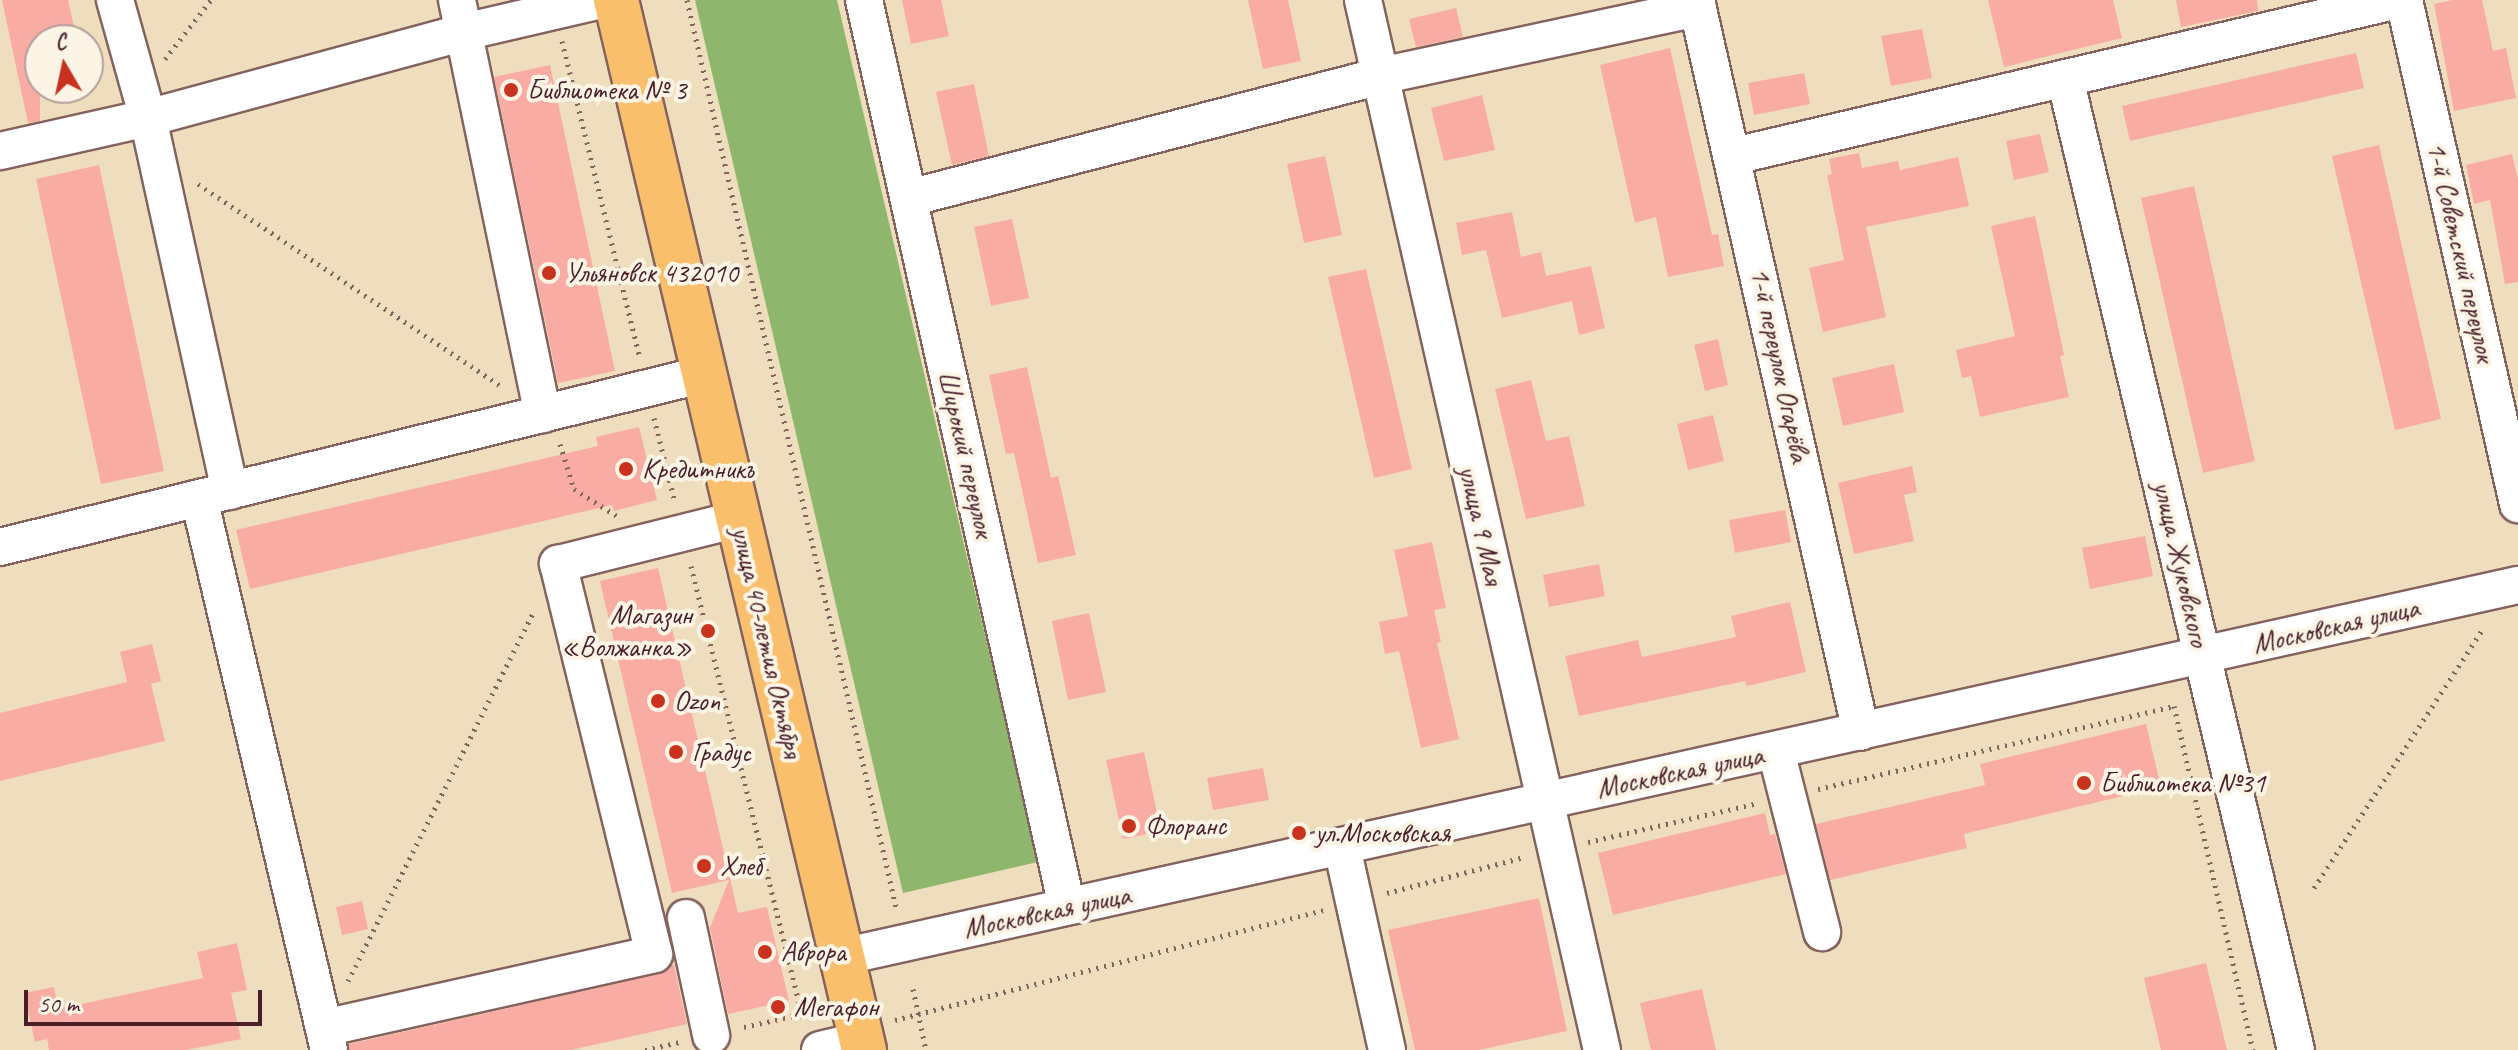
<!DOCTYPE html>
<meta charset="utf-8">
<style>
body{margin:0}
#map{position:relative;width:2518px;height:1050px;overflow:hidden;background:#efdebd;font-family:Caveat,sans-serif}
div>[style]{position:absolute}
.forest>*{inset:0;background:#8eb66c}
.building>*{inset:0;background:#f8aca3}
.path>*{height:5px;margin-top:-2.5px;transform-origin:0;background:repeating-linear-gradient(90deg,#84625e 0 2px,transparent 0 8px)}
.roads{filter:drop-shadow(2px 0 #84625e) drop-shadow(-2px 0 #84625e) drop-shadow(0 2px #84625e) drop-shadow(0 -2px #84625e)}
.minor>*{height:36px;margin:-18px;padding:0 18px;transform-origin:18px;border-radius:18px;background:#fff}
.major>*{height:44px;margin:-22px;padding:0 22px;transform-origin:22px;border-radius:22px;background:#f9bf6d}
.dots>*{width:22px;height:22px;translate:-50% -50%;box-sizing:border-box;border:4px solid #fcf5e5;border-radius:50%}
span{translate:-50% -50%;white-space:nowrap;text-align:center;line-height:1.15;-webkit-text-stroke:8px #fcf5e5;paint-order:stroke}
.poi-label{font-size:28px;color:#4a1f2b}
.left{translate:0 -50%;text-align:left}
.right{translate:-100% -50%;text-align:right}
.street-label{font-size:28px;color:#4a1f2b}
.north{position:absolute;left:24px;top:24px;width:80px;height:80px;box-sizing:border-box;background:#fcf5e5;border:2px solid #b59f9b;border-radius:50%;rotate:351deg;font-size:22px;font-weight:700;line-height:32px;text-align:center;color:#4a1f2b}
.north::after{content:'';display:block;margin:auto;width:28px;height:36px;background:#c8321e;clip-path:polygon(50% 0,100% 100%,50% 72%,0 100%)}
.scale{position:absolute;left:24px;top:990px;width:238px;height:36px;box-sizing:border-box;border:4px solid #4a1f2b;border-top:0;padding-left:10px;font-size:24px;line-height:28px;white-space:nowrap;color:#4a1f2b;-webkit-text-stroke:6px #fcf5e5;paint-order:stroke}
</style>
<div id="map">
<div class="forest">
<i style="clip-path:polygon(695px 0,837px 0,1038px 862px,903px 893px)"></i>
</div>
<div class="building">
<i style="clip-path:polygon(2px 0,68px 0,77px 40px,40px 40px,40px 121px,28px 123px)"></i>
<i style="clip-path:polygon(902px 0,941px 0,949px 36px,911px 44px)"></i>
<i style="clip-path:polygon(1248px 0,1288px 0,1301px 61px,1263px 69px)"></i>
<i style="clip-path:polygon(1988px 0,2113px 0,2122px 38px,2004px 67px)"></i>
<i style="clip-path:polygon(2176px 0,2257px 0,2258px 11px,2181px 27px)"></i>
<i style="clip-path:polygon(2452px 0,2482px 0,2493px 51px,2506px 48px,2516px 98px,2454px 111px,2434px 4px)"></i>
<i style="clip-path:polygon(1456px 8px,1463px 37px,1416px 47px,1409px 19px)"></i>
<i style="clip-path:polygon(1922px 29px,1932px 78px,1891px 86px,1881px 36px)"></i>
<i style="clip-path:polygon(1670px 48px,1712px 235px,1718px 234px,1724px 266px,1668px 277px,1656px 217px,1635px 223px,1600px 65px)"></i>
<i style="clip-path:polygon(2356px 53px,2364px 88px,2130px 141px,2122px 106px)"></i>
<i style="clip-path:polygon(550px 65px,615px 371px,558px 383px,494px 77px)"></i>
<i style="clip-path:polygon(1804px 73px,1810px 104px,1754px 115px,1748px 83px)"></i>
<i style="clip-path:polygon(974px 84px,989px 156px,952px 165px,936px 92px)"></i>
<i style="clip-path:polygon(1482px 95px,1495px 150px,1444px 161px,1431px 108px)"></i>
<i style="clip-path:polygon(2040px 134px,2049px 172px,2014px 180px,2006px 141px)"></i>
<i style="clip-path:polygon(2379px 145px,2441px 419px,2395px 430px,2332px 156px)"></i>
<i style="clip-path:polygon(1859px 153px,1862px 168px,1898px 161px,1900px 170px,1958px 157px,1969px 206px,1866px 227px,1886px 317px,1823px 332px,1809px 268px,1844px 260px,1827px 175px,1832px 174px,1829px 159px)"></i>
<i style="clip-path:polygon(2512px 154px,2518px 179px,2518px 282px,2505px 284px,2490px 200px,2474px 204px,2466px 165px)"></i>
<i style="clip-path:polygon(1325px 156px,1342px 235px,1304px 243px,1287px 164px)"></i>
<i style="clip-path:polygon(99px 165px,164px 471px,101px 484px,36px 179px)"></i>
<i style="clip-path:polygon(2194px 186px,2255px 461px,2203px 473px,2141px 198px)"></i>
<i style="clip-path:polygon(1512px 212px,1521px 257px,1541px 252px,1546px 276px,1591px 266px,1605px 328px,1579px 335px,1572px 301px,1502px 318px,1486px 250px,1462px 255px,1456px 223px)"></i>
<i style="clip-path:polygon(2035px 216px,2064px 355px,2060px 356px,2069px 397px,1980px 417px,1971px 376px,1962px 378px,1956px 350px,2015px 336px,1991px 226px)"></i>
<i style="clip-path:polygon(1012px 219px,1029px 298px,991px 306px,974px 227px)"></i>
<i style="clip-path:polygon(1366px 269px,1412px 469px,1374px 478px,1328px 277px)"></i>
<i style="clip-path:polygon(1718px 339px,1728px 385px,1705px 391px,1694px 345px)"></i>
<i style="clip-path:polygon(1894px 364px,1904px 412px,1843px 426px,1832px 378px)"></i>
<i style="clip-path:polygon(1027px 367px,1051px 478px,1058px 476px,1076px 555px,1038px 563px,1014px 453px,1006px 454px,989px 375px)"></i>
<i style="clip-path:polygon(1531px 380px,1546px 441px,1569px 436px,1585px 506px,1526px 519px,1495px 389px)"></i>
<i style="clip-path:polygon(1713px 415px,1724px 461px,1688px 470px,1677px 424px)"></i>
<i style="clip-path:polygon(639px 427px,657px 500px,614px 511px,612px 505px,250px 589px,236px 530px,598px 446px,596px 437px)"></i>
<i style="clip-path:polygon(1912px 466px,1917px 492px,1904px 495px,1914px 541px,1854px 554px,1838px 483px)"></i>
<i style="clip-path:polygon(1785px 510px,1791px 542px,1735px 553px,1729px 520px)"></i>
<i style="clip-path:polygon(2145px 536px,2153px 576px,2090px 589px,2082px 548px)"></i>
<i style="clip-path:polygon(1432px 542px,1446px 608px,1434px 610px,1441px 642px,1437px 643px,1459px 739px,1421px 748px,1399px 651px,1385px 654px,1379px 622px,1408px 616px,1394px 550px)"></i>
<i style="clip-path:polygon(1599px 564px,1605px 596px,1549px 607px,1543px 575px)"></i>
<i style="clip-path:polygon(658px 568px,738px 913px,767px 907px,789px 1001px,728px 1014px,710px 928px,729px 880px,672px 893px,600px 581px)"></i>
<i style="clip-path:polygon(1790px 602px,1806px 672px,1747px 686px,1745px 681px,1579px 716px,1565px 656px,1638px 640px,1642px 657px,1736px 637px,1731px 616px)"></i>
<i style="clip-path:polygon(1089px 613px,1106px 692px,1068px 700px,1052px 621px)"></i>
<i style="clip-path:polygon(152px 644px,161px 681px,151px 684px,165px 741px,0 781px,0 713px,127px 682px,120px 652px)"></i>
<i style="clip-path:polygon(2146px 724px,2161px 787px,1964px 834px,1967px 848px,1830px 880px,1816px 824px,1985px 785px,1980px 764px)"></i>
<i style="clip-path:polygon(1144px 752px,1161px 831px,1123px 839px,1106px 760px)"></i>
<i style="clip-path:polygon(1263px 768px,1269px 800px,1213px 810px,1207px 778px)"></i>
<i style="clip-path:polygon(1765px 813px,1770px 835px,1775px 834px,1786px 874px,1613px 915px,1598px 853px)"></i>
<i style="clip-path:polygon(1539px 898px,1567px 1031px,1479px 1050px,1415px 1050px,1388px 930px)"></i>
<i style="clip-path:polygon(362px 901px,368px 929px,342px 935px,336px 907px)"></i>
<i style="clip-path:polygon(237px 943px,247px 990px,231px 993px,241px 1039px,186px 1050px,49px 1050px,47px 1039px,35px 1042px,24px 993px,54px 987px,58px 1009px,203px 978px,197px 952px)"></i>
<i style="clip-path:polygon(2206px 963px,2227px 1050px,2161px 1050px,2144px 978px)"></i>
<i style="clip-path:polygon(671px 965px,674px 965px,687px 1024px,571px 1050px,349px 1050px,349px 1044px,659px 974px)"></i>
<i style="clip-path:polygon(1702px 989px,1716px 1050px,1651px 1050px,1640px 1003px)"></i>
</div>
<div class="path">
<i style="left:687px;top:0;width:935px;rotate:77.02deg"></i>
<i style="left:562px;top:41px;width:326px;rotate:76.2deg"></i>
<i style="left:165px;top:59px;width:75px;rotate:-52.1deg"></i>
<i style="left:198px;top:184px;width:366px;rotate:33.7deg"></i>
<i style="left:654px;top:418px;width:87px;rotate:76deg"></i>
<i style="left:560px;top:444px;width:47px;rotate:72.7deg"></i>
<i style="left:574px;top:489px;width:51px;rotate:32.1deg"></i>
<i style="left:691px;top:566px;width:470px;rotate:76.1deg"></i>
<i style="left:1818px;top:789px;width:366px;rotate:-13.1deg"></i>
<i style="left:2174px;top:706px;width:353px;rotate:77.1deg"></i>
<i style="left:1588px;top:842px;width:174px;rotate:-12.9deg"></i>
<i style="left:2314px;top:888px;width:311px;rotate:-56.9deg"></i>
<i style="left:1387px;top:893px;width:142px;rotate:-14.7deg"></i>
<i style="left:348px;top:981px;width:414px;rotate:-63.3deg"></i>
<i style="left:913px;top:989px;width:62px;rotate:78deg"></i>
<i style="left:895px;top:1020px;width:442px;rotate:-14.4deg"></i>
<i style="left:744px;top:1027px;width:59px;rotate:-12.6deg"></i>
<i style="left:645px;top:1050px;width:35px;rotate:-13deg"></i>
</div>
<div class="roads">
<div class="minor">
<i style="left:115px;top:0;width:123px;rotate:74.4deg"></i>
<i style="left:148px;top:118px;width:382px;rotate:77.6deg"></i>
<i style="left:457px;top:0;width:423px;rotate:78.3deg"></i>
<i style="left:864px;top:0;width:929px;rotate:77.38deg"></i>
<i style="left:1363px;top:0;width:1077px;rotate:77.18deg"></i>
<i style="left:1696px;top:0;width:750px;rotate:77.3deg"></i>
<i style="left:2404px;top:0;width:517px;rotate:77.25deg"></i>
<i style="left:2065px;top:78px;width:999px;rotate:76.63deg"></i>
<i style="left:0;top:151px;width:152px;rotate:-12.6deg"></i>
<i style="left:148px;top:118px;width:327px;rotate:-15.2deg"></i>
<i style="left:464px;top:32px;width:141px;rotate:-13.1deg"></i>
<i style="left:1734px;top:156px;width:682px;rotate:-13.22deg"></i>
<i style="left:909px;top:198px;width:487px;rotate:-14.5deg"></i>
<i style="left:1380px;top:76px;width:325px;rotate:-12.1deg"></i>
<i style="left:199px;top:498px;width:567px;rotate:76.75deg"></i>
<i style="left:0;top:547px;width:726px;rotate:-13.79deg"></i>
<i style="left:1776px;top:751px;width:187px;rotate:75.7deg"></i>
<i style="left:1342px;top:847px;width:208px;rotate:77.5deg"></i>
<i style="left:686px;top:918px;width:120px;rotate:77.9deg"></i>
<i style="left:841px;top:957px;width:1718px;rotate:-12.51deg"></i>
<i style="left:324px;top:1028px;width:338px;rotate:-12.6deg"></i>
<i style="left:654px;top:954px;width:402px;rotate:-103.8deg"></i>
<i style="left:558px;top:564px;width:187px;rotate:-14deg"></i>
<i style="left:820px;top:1050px;width:42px;rotate:-13.7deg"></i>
</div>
<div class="major">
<i style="left:616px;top:0;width:1079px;rotate:76.71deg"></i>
</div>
</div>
<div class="dots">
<i style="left:511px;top:90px;background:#c8321e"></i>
<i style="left:549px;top:273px;background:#c8321e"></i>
<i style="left:626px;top:469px;background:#c8321e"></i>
<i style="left:708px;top:631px;background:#c8321e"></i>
<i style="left:658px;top:701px;background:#c8321e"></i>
<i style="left:676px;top:752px;background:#c8321e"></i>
<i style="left:2084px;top:783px;background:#c8321e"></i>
<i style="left:1129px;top:826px;background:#c8321e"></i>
<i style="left:1299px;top:833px;background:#c8321e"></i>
<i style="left:704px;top:866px;background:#c8321e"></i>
<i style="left:765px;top:952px;background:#c8321e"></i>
<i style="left:778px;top:1007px;background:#c8321e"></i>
</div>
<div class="poi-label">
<span class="left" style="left:527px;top:90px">Библиотека № 3</span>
<span class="left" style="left:565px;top:273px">Ульяновск 432010</span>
<span class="left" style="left:642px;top:469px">Кредитникъ</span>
<span class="right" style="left:692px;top:631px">Магазин<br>«Волжанка»</span>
<span class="left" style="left:674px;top:701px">Ozon</span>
<span class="left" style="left:692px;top:752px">Градус</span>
<span class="left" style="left:2100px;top:783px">Библиотека №31</span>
<span class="left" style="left:1145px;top:826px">Флоранс</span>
<span class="left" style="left:1315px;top:833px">ул.Московская</span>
<span class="left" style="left:720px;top:866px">Хлеб</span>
<span class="left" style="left:781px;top:952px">Аврора</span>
<span class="left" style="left:794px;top:1007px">Мегафон</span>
</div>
<div class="street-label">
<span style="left:2461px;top:252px;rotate:77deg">1-й Советский переулок</span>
<span style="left:1780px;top:365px;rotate:78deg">1-й переулок Огарёва</span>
<span style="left:966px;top:454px;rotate:77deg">Широкий переулок</span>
<span style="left:1481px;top:525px;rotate:77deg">улица 9 Мая</span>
<span style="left:2181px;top:564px;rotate:77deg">улица Жуковского</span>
<span style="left:2336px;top:626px;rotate:-13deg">Московская улица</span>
<span style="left:767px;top:642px;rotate:77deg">улица 40-летия Октября</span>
<span style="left:1680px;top:772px;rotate:-12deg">Московская улица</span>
<span style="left:1047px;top:912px;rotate:-12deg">Московская улица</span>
</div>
<div class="north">С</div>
<div class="scale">50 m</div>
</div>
